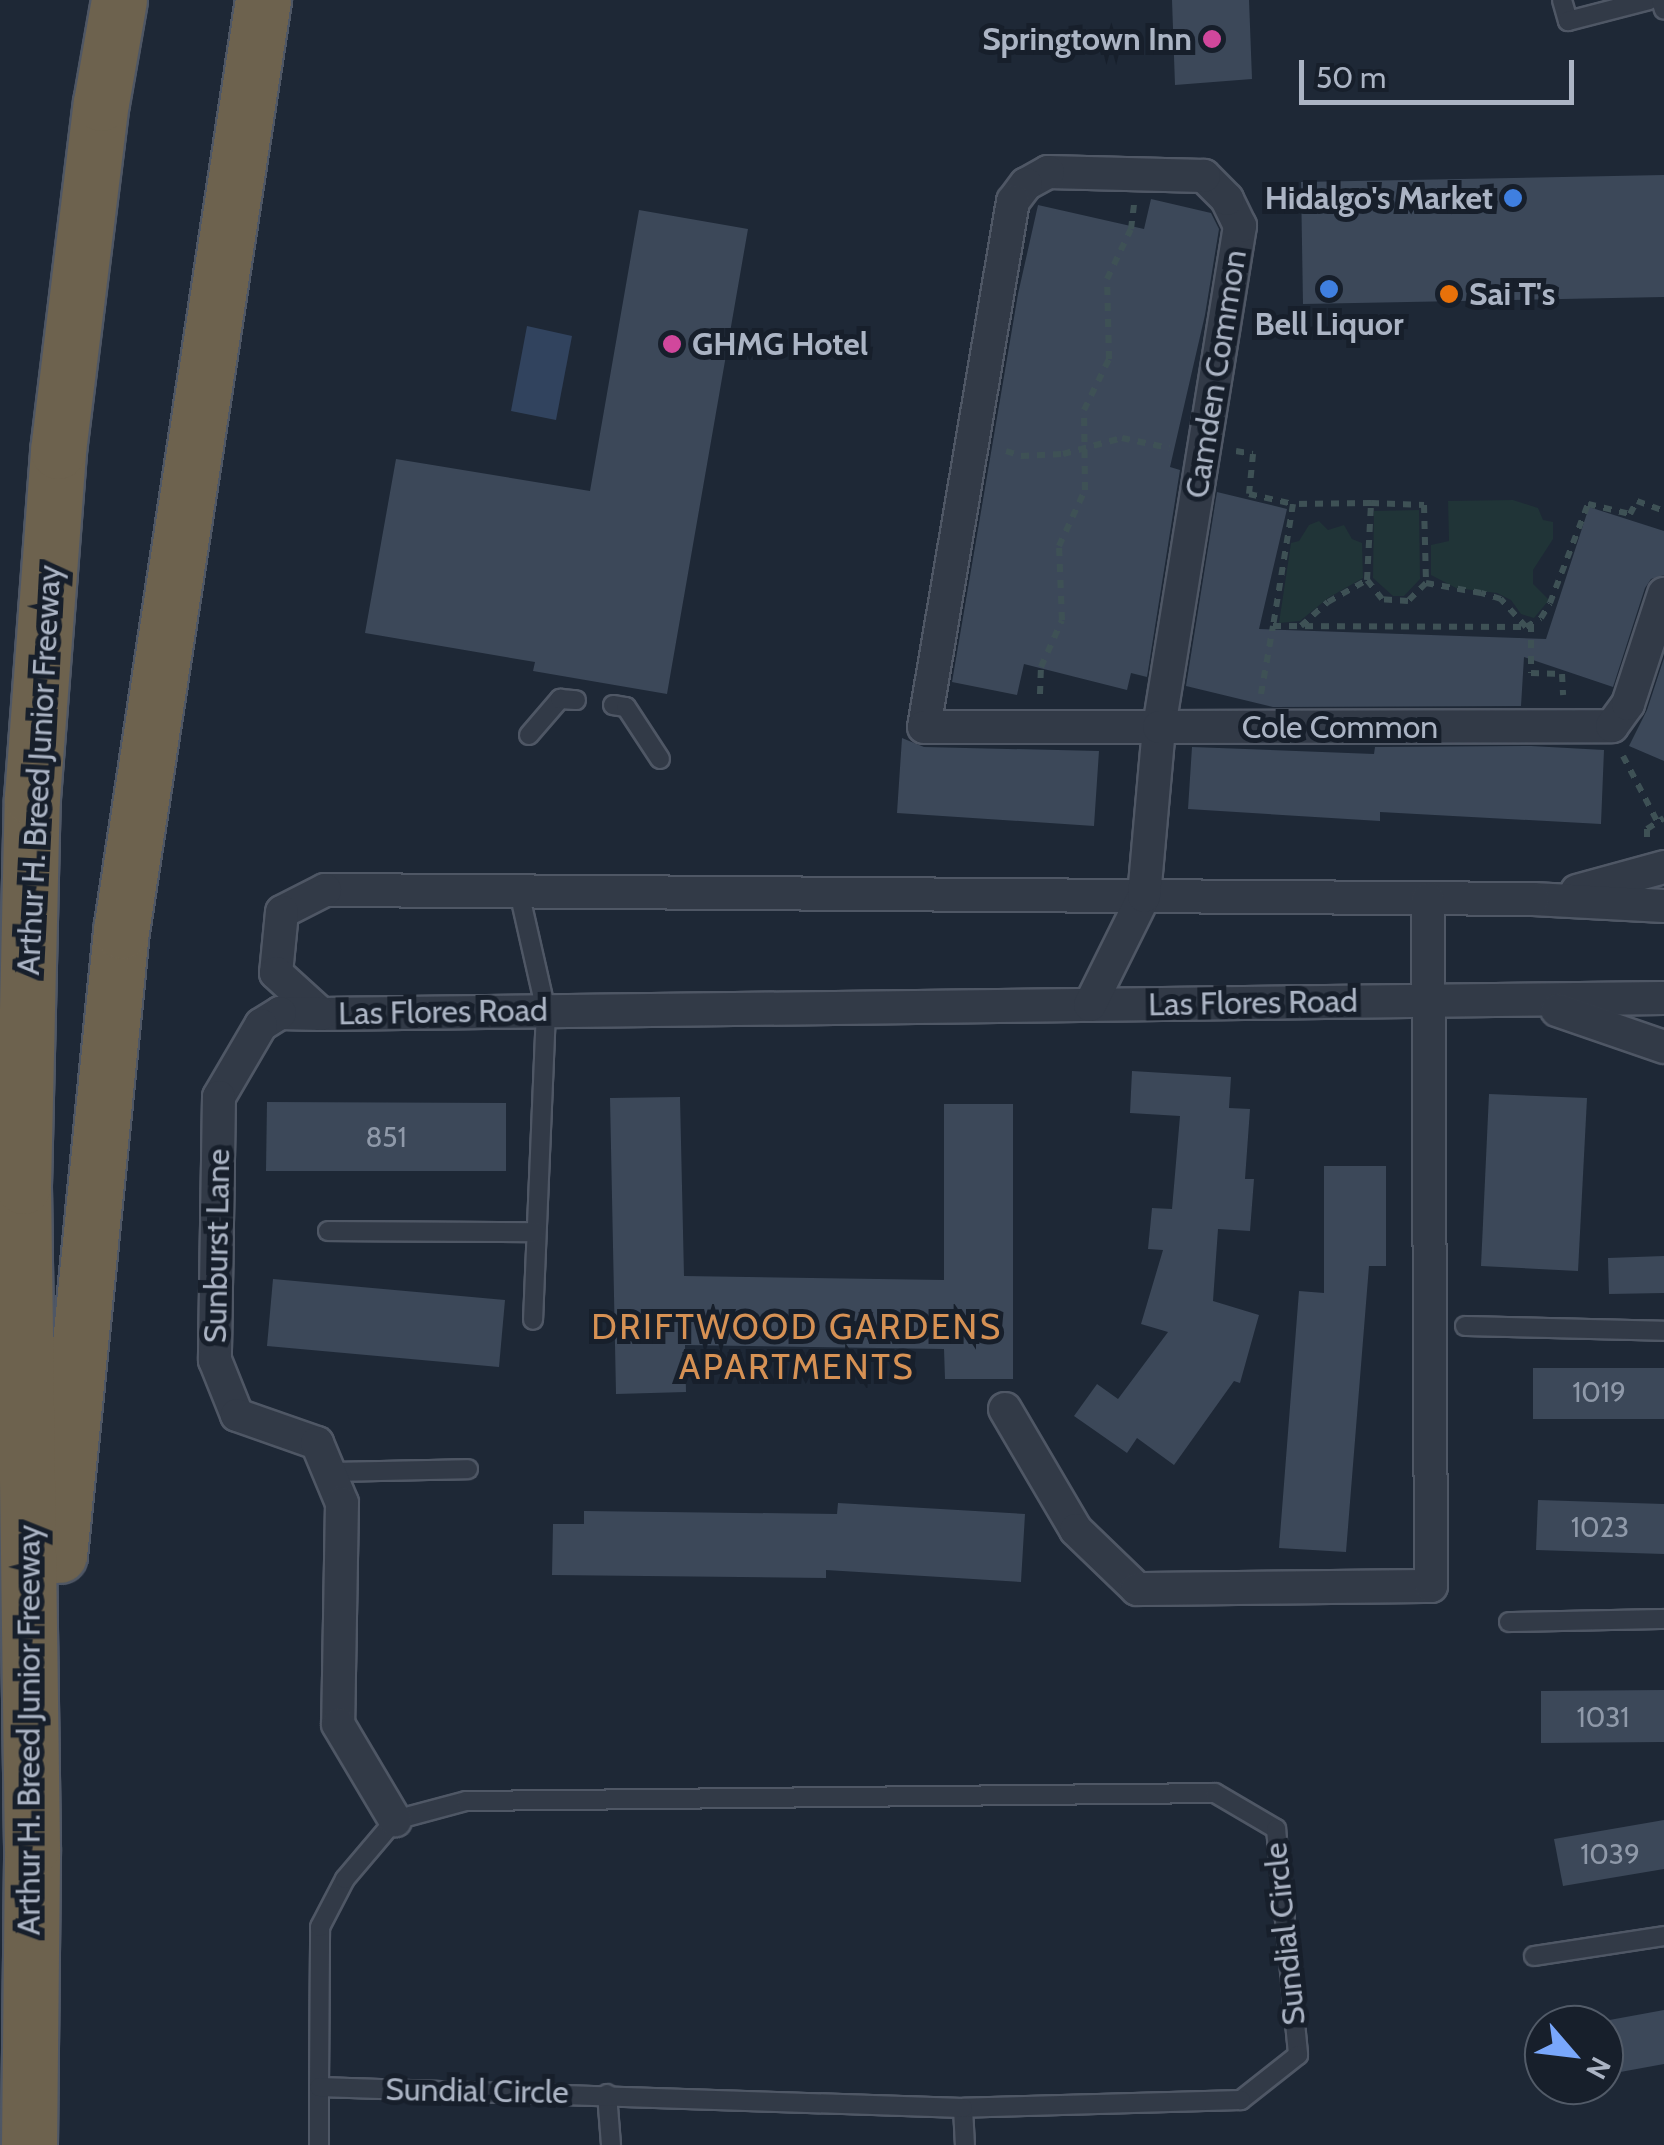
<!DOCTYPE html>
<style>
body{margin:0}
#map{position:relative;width:1664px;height:2145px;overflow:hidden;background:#1e2836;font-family:Cabin,sans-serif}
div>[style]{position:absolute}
.green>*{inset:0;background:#203437}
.water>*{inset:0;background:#31435e}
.building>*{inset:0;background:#3c4859}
.path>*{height:6px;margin-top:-3px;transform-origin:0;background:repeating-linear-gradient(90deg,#3e5155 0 8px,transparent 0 16px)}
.roads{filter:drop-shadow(2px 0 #4f5765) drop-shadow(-2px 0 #4f5765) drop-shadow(0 2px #4f5765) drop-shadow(0 -2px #4f5765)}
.lane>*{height:18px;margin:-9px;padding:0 9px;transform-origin:9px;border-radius:9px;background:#323a47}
.street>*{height:32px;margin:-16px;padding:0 16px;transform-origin:16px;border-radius:16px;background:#323a47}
.highway>*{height:55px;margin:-27.5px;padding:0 27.5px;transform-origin:27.5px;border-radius:27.5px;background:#6d624e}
.dots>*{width:28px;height:28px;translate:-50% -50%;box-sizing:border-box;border:5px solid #171f2b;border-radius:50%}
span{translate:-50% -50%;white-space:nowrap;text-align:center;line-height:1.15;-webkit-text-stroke:10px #171f2b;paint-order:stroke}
.number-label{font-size:28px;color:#8f99a9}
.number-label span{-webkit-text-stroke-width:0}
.poi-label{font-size:32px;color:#abb4c4;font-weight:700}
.right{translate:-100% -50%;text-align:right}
.left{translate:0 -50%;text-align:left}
.street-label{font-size:32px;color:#abb4c4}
.neighbourhood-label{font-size:35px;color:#d69154;letter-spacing:2.5px}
.north{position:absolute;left:1524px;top:2005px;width:100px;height:100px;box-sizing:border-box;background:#171f2b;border:2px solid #525b68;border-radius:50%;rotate:118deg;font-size:28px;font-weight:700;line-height:40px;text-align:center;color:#abb4c4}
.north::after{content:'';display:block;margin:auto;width:35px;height:45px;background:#79a7fb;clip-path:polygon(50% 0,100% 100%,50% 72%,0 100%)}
.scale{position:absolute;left:1299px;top:60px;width:275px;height:45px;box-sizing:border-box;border:5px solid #abb4c4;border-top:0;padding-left:12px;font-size:30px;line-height:35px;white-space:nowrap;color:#abb4c4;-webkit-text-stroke:8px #171f2b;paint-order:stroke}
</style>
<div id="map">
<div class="green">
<i style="clip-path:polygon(1513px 500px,1538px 508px,1543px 520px,1553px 522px,1553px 539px,1533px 570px,1533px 584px,1549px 600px,1534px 618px,1521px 614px,1511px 600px,1497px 593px,1456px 588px,1431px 575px,1431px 545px,1449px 541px,1448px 501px)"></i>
<i style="clip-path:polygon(1419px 510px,1420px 579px,1404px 596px,1393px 596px,1373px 578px,1374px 511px)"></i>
<i style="clip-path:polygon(1319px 521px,1328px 530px,1344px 525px,1352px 539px,1362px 543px,1363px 578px,1328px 598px,1300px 621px,1279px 623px,1291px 543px,1299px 541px,1309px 525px)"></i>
</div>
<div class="water">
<i style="clip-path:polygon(527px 326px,572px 336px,556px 420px,511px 411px)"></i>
</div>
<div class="building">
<i style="clip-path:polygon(1172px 0,1249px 0,1252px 79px,1175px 85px)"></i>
<i style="clip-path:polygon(1664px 175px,1664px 297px,1303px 304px,1301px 182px)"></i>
<i style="clip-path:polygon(1151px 199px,1211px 213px,1219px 229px,1205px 315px,1170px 467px,1180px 470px,1147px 677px,1131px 673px,1127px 690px,1024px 664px,1017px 695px,952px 682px,1018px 294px,1038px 205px,1144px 229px)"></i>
<i style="clip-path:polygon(639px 210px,748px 229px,667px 694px,533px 671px,535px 662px,365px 633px,396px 459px,590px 491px)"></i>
<i style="clip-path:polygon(1217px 492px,1287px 509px,1259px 629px,1546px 639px,1589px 507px,1664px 531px,1664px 575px,1651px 579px,1645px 588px,1613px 687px,1524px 657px,1521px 706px,1273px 707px,1186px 686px)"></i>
<i style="clip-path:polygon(1664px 658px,1664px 761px,1629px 746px,1647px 710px)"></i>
<i style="clip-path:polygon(902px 738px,924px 747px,1099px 751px,1094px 826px,897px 813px)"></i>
<i style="clip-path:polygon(1531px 746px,1604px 750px,1601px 824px,1380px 812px,1380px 821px,1188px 809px,1192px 747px,1374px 754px,1375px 747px)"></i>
<i style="clip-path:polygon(1132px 1071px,1231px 1077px,1229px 1108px,1250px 1109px,1245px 1179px,1254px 1179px,1250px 1231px,1218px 1229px,1213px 1301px,1259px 1315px,1240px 1383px,1234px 1381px,1174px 1465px,1137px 1438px,1127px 1453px,1074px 1416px,1097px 1384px,1118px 1399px,1168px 1332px,1141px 1324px,1163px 1250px,1148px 1249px,1152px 1208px,1172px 1209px,1180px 1116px,1130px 1113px)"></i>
<i style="clip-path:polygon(1489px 1094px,1587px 1098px,1578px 1271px,1481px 1266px)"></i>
<i style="clip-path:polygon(680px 1097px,684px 1276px,944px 1280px,944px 1104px,1013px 1104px,1013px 1379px,945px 1379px,944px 1349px,685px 1345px,686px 1392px,616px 1394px,610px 1098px)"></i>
<i style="clip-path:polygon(267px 1102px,506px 1103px,506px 1171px,266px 1171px)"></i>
<i style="clip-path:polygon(1324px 1166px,1386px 1166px,1386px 1266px,1369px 1266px,1346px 1552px,1279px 1548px,1299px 1291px,1324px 1293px)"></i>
<i style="clip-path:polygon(1664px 1256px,1664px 1293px,1609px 1294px,1608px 1258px)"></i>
<i style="clip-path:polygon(273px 1279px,505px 1300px,499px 1367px,267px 1346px)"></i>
<i style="clip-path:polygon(1533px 1368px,1664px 1368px,1664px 1419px,1533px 1419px)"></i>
<i style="clip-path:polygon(1538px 1500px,1664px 1504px,1664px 1554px,1536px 1550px)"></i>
<i style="clip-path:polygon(838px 1503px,1025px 1514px,1021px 1582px,826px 1570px,826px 1578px,552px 1575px,553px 1524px,584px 1524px,584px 1511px,837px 1514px)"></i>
<i style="clip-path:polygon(1664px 1690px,1664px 1742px,1541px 1743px,1541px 1691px)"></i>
<i style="clip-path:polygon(1664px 1820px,1664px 1869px,1563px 1886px,1554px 1839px)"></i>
<i style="clip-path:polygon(1664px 2010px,1664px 2064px,1604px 2075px,1604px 2021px)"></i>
</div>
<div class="path">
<i style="left:1006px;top:451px;width:16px;rotate:18deg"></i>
<i style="left:1021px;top:456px;width:42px;rotate:-2.7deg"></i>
<i style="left:1063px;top:454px;width:61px;rotate:-15.2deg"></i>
<i style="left:1122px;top:438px;width:48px;rotate:12deg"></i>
<i style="left:1236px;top:451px;width:17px;rotate:10deg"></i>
<i style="left:1253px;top:454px;width:40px;rotate:95.7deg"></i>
<i style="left:1249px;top:494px;width:45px;rotate:12.8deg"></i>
<i style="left:1371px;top:503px;width:53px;rotate:2.2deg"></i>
<i style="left:1424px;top:505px;width:78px;rotate:88.5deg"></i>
<i style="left:1531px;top:624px;width:49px;rotate:90deg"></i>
<i style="left:1531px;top:673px;width:31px;rotate:2deg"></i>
<i style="left:1562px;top:674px;width:21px;rotate:87deg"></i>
<i style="left:1301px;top:626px;width:36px;rotate:-42deg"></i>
<i style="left:1328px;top:602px;width:45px;rotate:-29.4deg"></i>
<i style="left:1526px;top:627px;width:38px;rotate:-132deg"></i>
<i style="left:1501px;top:599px;width:21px;rotate:-163deg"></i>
<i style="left:1481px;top:593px;width:56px;rotate:-169.7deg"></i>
<i style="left:1426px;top:583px;width:25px;rotate:135deg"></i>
<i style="left:1408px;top:601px;width:26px;rotate:-176deg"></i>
<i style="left:1382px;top:599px;width:24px;rotate:-128deg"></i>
<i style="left:1367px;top:580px;width:77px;rotate:-87deg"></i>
<i style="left:1371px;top:503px;width:78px;rotate:179.3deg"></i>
<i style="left:1293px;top:504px;width:124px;rotate:99.3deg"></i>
<i style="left:1273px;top:626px;width:253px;rotate:0.2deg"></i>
<i style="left:1526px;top:627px;width:17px;rotate:-31deg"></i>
<i style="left:1541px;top:618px;width:17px;rotate:-59deg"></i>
<i style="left:1550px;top:603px;width:106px;rotate:-69deg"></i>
<i style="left:1588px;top:504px;width:43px;rotate:13.4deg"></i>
<i style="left:1630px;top:514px;width:15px;rotate:-62deg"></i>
<i style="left:1637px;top:501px;width:29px;rotate:20deg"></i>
<i style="left:1040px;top:694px;width:27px;rotate:-88deg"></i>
<i style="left:1041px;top:667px;width:51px;rotate:-65.9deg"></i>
<i style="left:1062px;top:620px;width:74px;rotate:-92.3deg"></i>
<i style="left:1059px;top:546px;width:62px;rotate:-65.1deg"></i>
<i style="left:1085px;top:490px;width:80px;rotate:-90.7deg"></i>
<i style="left:1084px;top:410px;width:57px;rotate:-63.9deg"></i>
<i style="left:1109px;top:359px;width:80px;rotate:-91.4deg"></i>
<i style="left:1107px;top:279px;width:55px;rotate:-64.4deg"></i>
<i style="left:1131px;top:229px;width:25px;rotate:-83deg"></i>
<i style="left:1261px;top:694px;width:69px;rotate:-80deg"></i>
<i style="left:1623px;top:756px;width:73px;rotate:62.4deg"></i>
<i style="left:1647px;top:837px;width:8px;rotate:-90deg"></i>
<i style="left:1647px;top:829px;width:20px;rotate:-33deg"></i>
</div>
<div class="roads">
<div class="lane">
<i style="left:1562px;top:0;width:22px;rotate:74deg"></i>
<i style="left:1568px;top:21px;width:84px;rotate:-14.5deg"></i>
<i style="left:1661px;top:0;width:10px;rotate:73deg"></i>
<i style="left:613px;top:705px;width:13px;rotate:9deg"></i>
<i style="left:626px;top:707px;width:62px;rotate:56.8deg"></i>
<i style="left:529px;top:735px;width:48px;rotate:-49.3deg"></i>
<i style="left:560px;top:699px;width:16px;rotate:4deg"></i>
<i style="left:519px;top:892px;width:122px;rotate:77.2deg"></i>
<i style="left:546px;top:1011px;width:309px;rotate:92.4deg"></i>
<i style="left:328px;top:1231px;width:207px;rotate:0.3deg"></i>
<i style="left:1465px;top:1326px;width:199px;rotate:1.4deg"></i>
<i style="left:329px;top:1472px;width:139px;rotate:-1.2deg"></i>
<i style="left:1509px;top:1622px;width:155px;rotate:-1.1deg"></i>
<i style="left:1534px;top:1956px;width:132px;rotate:-8.7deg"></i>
<i style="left:607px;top:2094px;width:51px;rotate:85.5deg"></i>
<i style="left:963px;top:2108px;width:37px;rotate:87deg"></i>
<i style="left:319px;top:2145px;width:58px;rotate:-90deg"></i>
<i style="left:319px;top:2087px;width:160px;rotate:-89.6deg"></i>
<i style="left:320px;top:1927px;width:54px;rotate:-62.5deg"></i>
<i style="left:345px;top:1879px;width:77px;rotate:-49.7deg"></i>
<i style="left:395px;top:1820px;width:73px;rotate:-15deg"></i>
<i style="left:466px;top:1801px;width:749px;rotate:-0.61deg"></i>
<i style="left:1215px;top:1793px;width:71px;rotate:30.5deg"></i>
<i style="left:1276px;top:1829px;width:227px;rotate:84.4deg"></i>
<i style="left:1298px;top:2055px;width:73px;rotate:141.7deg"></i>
<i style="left:1241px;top:2100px;width:278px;rotate:178.4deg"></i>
<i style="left:963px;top:2108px;width:644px;rotate:-178.13deg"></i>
</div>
<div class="street">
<i style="left:1577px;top:891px;width:90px;rotate:-15.4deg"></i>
<i style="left:1664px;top:906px;width:131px;rotate:-176.9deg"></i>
<i style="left:1533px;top:899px;width:1208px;rotate:-179.57deg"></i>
<i style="left:325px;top:890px;width:48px;rotate:152.9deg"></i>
<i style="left:282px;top:912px;width:61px;rotate:95.6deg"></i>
<i style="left:276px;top:973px;width:61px;rotate:42.3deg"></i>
<i style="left:321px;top:1014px;width:1343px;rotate:-0.68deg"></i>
<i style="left:1090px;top:1005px;width:122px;rotate:-63.6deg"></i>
<i style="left:1144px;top:896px;width:170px;rotate:-84.9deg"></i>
<i style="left:1159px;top:727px;width:508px;rotate:-80.82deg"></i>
<i style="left:1240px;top:226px;width:30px;rotate:-116deg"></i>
<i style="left:1227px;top:199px;width:33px;rotate:-135deg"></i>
<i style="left:1204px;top:176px;width:156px;rotate:-178.5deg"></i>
<i style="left:1048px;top:172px;width:25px;rotate:151deg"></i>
<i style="left:1026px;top:184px;width:21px;rotate:127deg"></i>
<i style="left:1013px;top:201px;width:533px;rotate:99.6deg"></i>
<i style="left:924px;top:727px;width:235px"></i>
<i style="left:1159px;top:727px;width:453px;rotate:-0.1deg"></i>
<i style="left:1612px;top:726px;width:27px;rotate:-54deg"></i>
<i style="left:1628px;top:704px;width:116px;rotate:-71.9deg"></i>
<i style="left:1557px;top:1010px;width:113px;rotate:19.1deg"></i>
<i style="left:321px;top:1014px;width:41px;rotate:-178.6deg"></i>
<i style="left:280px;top:1013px;width:22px;rotate:148deg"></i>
<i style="left:261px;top:1025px;width:83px;rotate:120.3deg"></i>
<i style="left:219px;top:1097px;width:263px;rotate:90.9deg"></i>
<i style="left:215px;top:1360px;width:59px;rotate:68.2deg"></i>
<i style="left:237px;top:1415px;width:85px;rotate:19.3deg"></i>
<i style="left:317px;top:1443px;width:65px;rotate:67.4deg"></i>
<i style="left:342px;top:1503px;width:221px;rotate:91deg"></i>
<i style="left:338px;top:1724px;width:112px;rotate:59.3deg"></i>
<i style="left:1005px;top:1409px;width:140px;rotate:59.6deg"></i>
<i style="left:1076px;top:1530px;width:85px;rotate:44deg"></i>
<i style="left:1137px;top:1589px;width:294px;rotate:-0.6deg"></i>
<i style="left:1431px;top:1586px;width:687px;rotate:-90.25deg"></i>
</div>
<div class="highway">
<i style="left:59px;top:1555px;width:627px;rotate:-84.33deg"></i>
<i style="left:121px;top:931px;width:942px;rotate:-81.33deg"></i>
<i style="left:29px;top:2145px;width:298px;rotate:-89.4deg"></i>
<i style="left:32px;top:1847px;width:661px;rotate:-90.78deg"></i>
<i style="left:23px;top:1186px;width:388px;rotate:-88.7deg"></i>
<i style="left:32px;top:798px;width:348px;rotate:-85.7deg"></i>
<i style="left:58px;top:451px;width:351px;rotate:-83deg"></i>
<i style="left:101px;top:103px;width:105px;rotate:-80.1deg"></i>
</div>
</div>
<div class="dots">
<i style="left:1212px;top:39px;background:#d1479c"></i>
<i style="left:1513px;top:198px;background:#3f7fe0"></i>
<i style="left:1329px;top:289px;background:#3f7fe0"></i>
<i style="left:1449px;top:294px;background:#e8710a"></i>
<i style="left:672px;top:344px;background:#d1479c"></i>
</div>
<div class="number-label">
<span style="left:386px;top:1137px">851</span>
<span style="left:1599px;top:1392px">1019</span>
<span style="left:1600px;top:1527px">1023</span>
<span style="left:1603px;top:1717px">1031</span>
<span style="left:1610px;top:1854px">1039</span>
</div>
<div class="poi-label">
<span class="right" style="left:1192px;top:39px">Springtown Inn</span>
<span class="right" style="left:1493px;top:198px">Hidalgo's Market</span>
<span class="left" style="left:1469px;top:294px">Sai T's</span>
<span style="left:1329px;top:324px">Bell Liquor</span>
<span class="left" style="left:692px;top:344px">GHMG Hotel</span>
</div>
<div class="street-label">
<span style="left:1216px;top:374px;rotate:-81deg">Camden Common</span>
<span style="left:1340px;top:727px">Cole Common</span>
<span style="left:39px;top:770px;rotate:-87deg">Arthur H. Breed Junior Freeway</span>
<span style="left:1253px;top:1003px;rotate:-1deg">Las Flores Road</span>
<span style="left:443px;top:1012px;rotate:-1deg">Las Flores Road</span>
<span style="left:217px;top:1246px;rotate:-89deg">Sunburst Lane</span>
<span style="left:29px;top:1730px;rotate:-90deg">Arthur H. Breed Junior Freeway</span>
<span style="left:1285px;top:1934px;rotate:-96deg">Sundial Circle</span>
<span style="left:477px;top:2091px;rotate:1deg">Sundial Circle</span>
</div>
<div class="neighbourhood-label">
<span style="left:797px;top:1347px">DRIFTWOOD GARDENS<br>APARTMENTS</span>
</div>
<div class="north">N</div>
<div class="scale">50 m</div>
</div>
